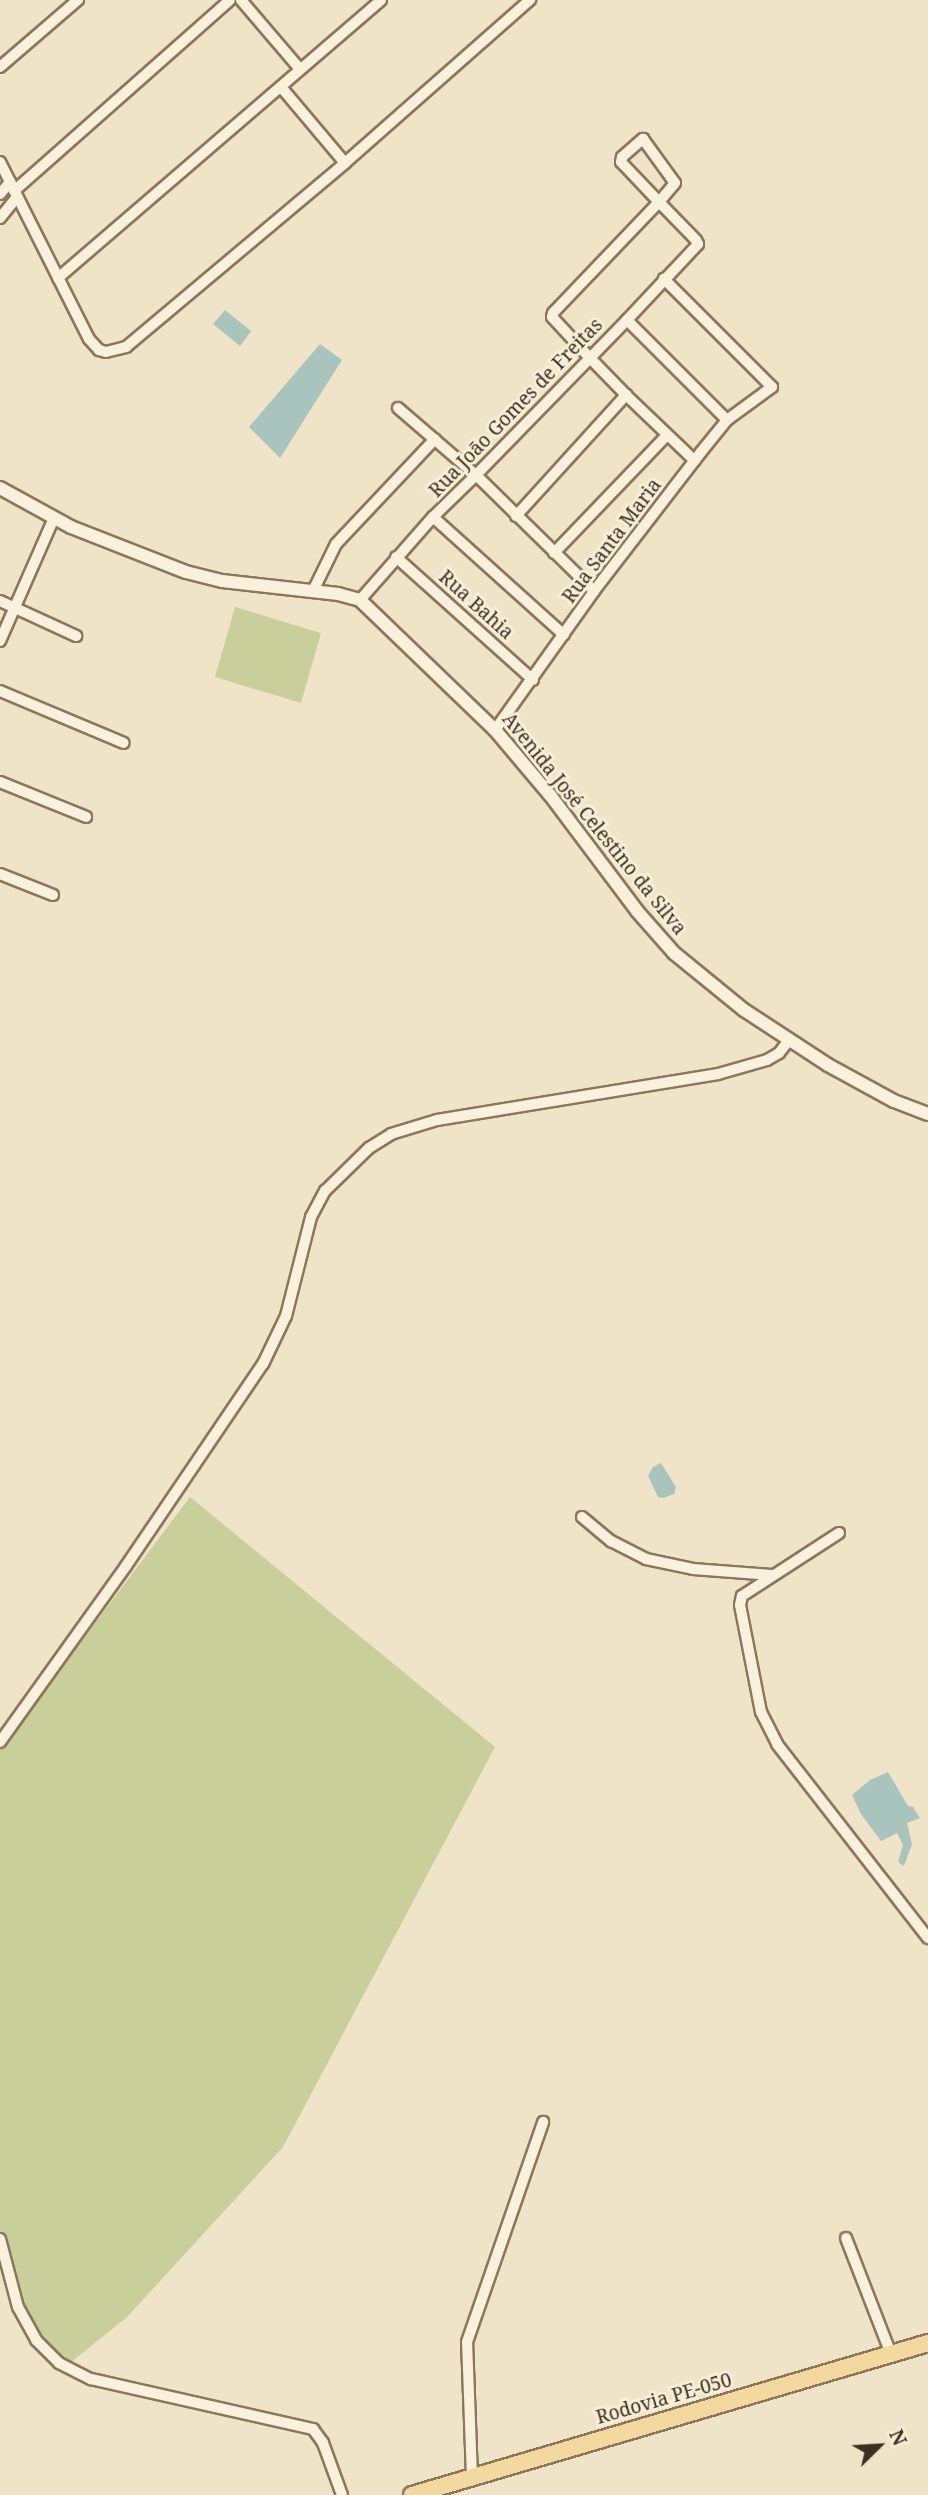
<!DOCTYPE html>
<meta charset="utf-8">
<style>
body{margin:0}
#map{position:relative;width:928px;height:2495px;overflow:hidden;background:#f0e4c8;font-family:"Noto Serif",serif}
div>[style]{position:absolute}
.green>*{inset:0;background:#c9cf9b}
.water>*{inset:0;background:#a9c4bc}
.roads{filter:drop-shadow(2px 0 #8d765c) drop-shadow(-2px 0 #8d765c) drop-shadow(0 2px #8d765c) drop-shadow(0 -2px #8d765c)}
.minor>*{height:10px;margin:-5px;padding:0 5px;transform-origin:5px;border-radius:5px;background:#faf1dc}
.tertiary>*{height:12px;margin:-6px;padding:0 6px;transform-origin:6px;border-radius:6px;background:#faf1dc}
.primary>*{height:16px;margin:-8px;padding:0 8px;transform-origin:8px;border-radius:8px;background:#f3d9a0}
span{translate:-50% -50%;white-space:nowrap;text-align:center;line-height:1.15;-webkit-text-stroke:6px #f7eed8;paint-order:stroke}
.street-label{font-size:19px;color:#3d2e20}
.north{position:absolute;left:844px;top:2411px;width:70px;height:70px;-webkit-text-stroke:5px #f7eed8;paint-order:stroke;rotate:66deg;font-size:19px;font-weight:700;line-height:28px;text-align:center;color:#3d2e20}
.north::after{content:'';display:block;margin:auto;width:24px;height:32px;background:#3d2e20;clip-path:polygon(50% 0,100% 100%,50% 72%,0 100%)}
</style>
<div id="map">
<div class="green">
<i style="clip-path:polygon(235px 607px,321px 633px,301px 703px,215px 677px)"></i>
<i style="clip-path:polygon(190px 1497px,495px 1747px,283px 2147px,127px 2317px,69px 2364px,49px 2347px,18px 2307px,0 2237px,0 1749px)"></i>
</div>
<div class="water">
<i style="clip-path:polygon(225px 310px,251px 331px,240px 346px,213px 324px)"></i>
<i style="clip-path:polygon(320px 344px,342px 360px,280px 458px,249px 427px)"></i>
<i style="clip-path:polygon(661px 1463px,676px 1487px,674px 1494px,663px 1498px,658px 1497px,648px 1476px,653px 1467px)"></i>
<i style="clip-path:polygon(888px 1772px,908px 1806px,913px 1807px,920px 1818px,907px 1823px,912px 1844px,904px 1866px,898px 1862px,903px 1845px,897px 1833px,881px 1841px,861px 1814px,852px 1795px,870px 1780px)"></i>
</div>
<div class="roads">
<div class="minor">
<i style="left:241px;top:0;width:91px;rotate:49.5deg"></i>
<i style="left:0;top:67px;width:103px;rotate:-40.7deg"></i>
<i style="left:281px;top:87px;width:99px;rotate:49.9deg"></i>
<i style="left:0;top:162px;width:198px;rotate:63.3deg"></i>
<i style="left:89px;top:339px;width:15px;rotate:48deg"></i>
<i style="left:99px;top:350px;width:7px;rotate:16deg"></i>
<i style="left:106px;top:352px;width:21px;rotate:-14deg"></i>
<i style="left:126px;top:347px;width:286px;rotate:-40deg"></i>
<i style="left:345px;top:163px;width:247px;rotate:-41.4deg"></i>
<i style="left:14px;top:191px;width:288px;rotate:-41.5deg"></i>
<i style="left:0;top:194px;width:16px;rotate:-50deg"></i>
<i style="left:0;top:218px;width:27px;rotate:-51deg"></i>
<i style="left:58px;top:278px;width:426px;rotate:-40.7deg"></i>
<i style="left:627px;top:320px;width:141px;rotate:45deg"></i>
<i style="left:398px;top:408px;width:103px;rotate:40.7deg"></i>
<i style="left:476px;top:475px;width:165px;rotate:44.5deg"></i>
<i style="left:516px;top:516px;width:164px;rotate:-47.7deg"></i>
<i style="left:433px;top:517px;width:176px;rotate:42deg"></i>
<i style="left:554px;top:553px;width:163px;rotate:-46.2deg"></i>
<i style="left:396px;top:557px;width:184px;rotate:41.9deg"></i>
<i style="left:313px;top:591px;width:52px;rotate:-63.9deg"></i>
<i style="left:336px;top:544px;width:144px;rotate:-46.7deg"></i>
<i style="left:360px;top:600px;width:111px;rotate:-48.7deg"></i>
<i style="left:433px;top:517px;width:60px;rotate:-44.3deg"></i>
<i style="left:476px;top:475px;width:163px;rotate:-45.7deg"></i>
<i style="left:590px;top:358px;width:53px;rotate:-45.8deg"></i>
<i style="left:627px;top:320px;width:104px;rotate:-46.9deg"></i>
<i style="left:698px;top:244px;width:4px;rotate:-117deg"></i>
<i style="left:696px;top:240px;width:53px;rotate:-134.2deg"></i>
<i style="left:659px;top:202px;width:55px;rotate:-133.5deg"></i>
<i style="left:621px;top:162px;width:5px;rotate:-79deg"></i>
<i style="left:622px;top:157px;width:28px;rotate:-41deg"></i>
<i style="left:643px;top:139px;width:54px;rotate:54deg"></i>
<i style="left:675px;top:183px;width:25px;rotate:130deg"></i>
<i style="left:659px;top:202px;width:153px;rotate:133.7deg"></i>
<i style="left:553px;top:313px;width:4px;rotate:104deg"></i>
<i style="left:552px;top:317px;width:56px;rotate:47.2deg"></i>
<i style="left:590px;top:358px;width:52px;rotate:45.8deg"></i>
<i style="left:626px;top:395px;width:95px;rotate:43.7deg"></i>
<i style="left:0;top:601px;width:84px;rotate:24.7deg"></i>
<i style="left:0;top:641px;width:134px;rotate:-66.3deg"></i>
<i style="left:0;top:691px;width:134px;rotate:22.8deg"></i>
<i style="left:495px;top:730px;width:171px;rotate:-54.5deg"></i>
<i style="left:594px;top:591px;width:175px;rotate:-52.4deg"></i>
<i style="left:701px;top:452px;width:41px;rotate:-50.9deg"></i>
<i style="left:727px;top:420px;width:56px;rotate:-36.3deg"></i>
<i style="left:772px;top:387px;width:153px;rotate:-135deg"></i>
<i style="left:0;top:782px;width:93px;rotate:22.1deg"></i>
<i style="left:0;top:874px;width:57px;rotate:21.6deg"></i>
<i style="left:582px;top:1517px;width:38px;rotate:40deg"></i>
<i style="left:611px;top:1541px;width:39px;rotate:27deg"></i>
<i style="left:646px;top:1559px;width:48px;rotate:12deg"></i>
<i style="left:693px;top:1569px;width:79px;rotate:4.3deg"></i>
<i style="left:839px;top:1533px;width:116px;rotate:147deg"></i>
<i style="left:742px;top:1596px;width:9px;rotate:103deg"></i>
<i style="left:740px;top:1605px;width:109px;rotate:78.9deg"></i>
<i style="left:761px;top:1712px;width:36px;rotate:63deg"></i>
<i style="left:777px;top:1744px;width:246px;rotate:52.1deg"></i>
<i style="left:0;top:1742px;width:216px;rotate:-54.4deg"></i>
<i style="left:126px;top:1566px;width:244px;rotate:-55.9deg"></i>
<i style="left:263px;top:1364px;width:53px;rotate:-64.4deg"></i>
<i style="left:286px;top:1316px;width:102px;rotate:-75.8deg"></i>
<i style="left:311px;top:1217px;width:30px;rotate:-62deg"></i>
<i style="left:325px;top:1191px;width:62px;rotate:-44.3deg"></i>
<i style="left:369px;top:1148px;width:26px;rotate:-32deg"></i>
<i style="left:391px;top:1134px;width:48px;rotate:-16.9deg"></i>
<i style="left:437px;top:1120px;width:285px;rotate:-9.3deg"></i>
<i style="left:718px;top:1074px;width:51px;rotate:-15.9deg"></i>
<i style="left:767px;top:1060px;width:14px;rotate:-30deg"></i>
<i style="left:779px;top:1053px;width:16px;rotate:-52deg"></i>
<i style="left:846px;top:2238px;width:124px;rotate:68.8deg"></i>
<i style="left:0;top:2239px;width:70px;rotate:75.2deg"></i>
<i style="left:18px;top:2307px;width:38px;rotate:61deg"></i>
<i style="left:36px;top:2340px;width:33px;rotate:45deg"></i>
<i style="left:59px;top:2363px;width:36px;rotate:27deg"></i>
<i style="left:91px;top:2379px;width:228px;rotate:12.7deg"></i>
<i style="left:313px;top:2429px;width:17px;rotate:54deg"></i>
<i style="left:323px;top:2443px;width:55px;rotate:69.9deg"></i>
<i style="left:472px;top:2477px;width:135px;rotate:-92.1deg"></i>
<i style="left:467px;top:2342px;width:233px;rotate:-70.9deg"></i>
</div>
<div class="tertiary">
<i style="left:0;top:488px;width:81px;rotate:28.8deg"></i>
<i style="left:71px;top:527px;width:123px;rotate:21.4deg"></i>
<i style="left:186px;top:572px;width:37px;rotate:14deg"></i>
<i style="left:222px;top:581px;width:117px;rotate:6.4deg"></i>
<i style="left:338px;top:594px;width:23px;rotate:15deg"></i>
<i style="left:360px;top:600px;width:187px;rotate:43.9deg"></i>
<i style="left:495px;top:730px;width:85px;rotate:49.8deg"></i>
<i style="left:550px;top:795px;width:145px;rotate:53.1deg"></i>
<i style="left:637px;top:911px;width:56px;rotate:48.6deg"></i>
<i style="left:674px;top:953px;width:90px;rotate:39.2deg"></i>
<i style="left:744px;top:1010px;width:100px;rotate:33.2deg"></i>
<i style="left:828px;top:1065px;width:75px;rotate:28.6deg"></i>
<i style="left:894px;top:1101px;width:36px;rotate:21deg"></i>
</div>
<div class="primary">
<i style="left:412px;top:2495px;width:538px;rotate:-16.41deg"></i>
</div>
</div>
<div class="street-label">
<span style="left:516px;top:408px;rotate:-46deg">Rua João Gomes de Freitas</span>
<span style="left:612px;top:541px;rotate:-53deg">Rua Santa Maria</span>
<span style="left:476px;top:605px;rotate:42deg">Rua Bahia</span>
<span style="left:594px;top:824px;rotate:51deg">Avenida José Celestino da Silva</span>
<span style="left:664px;top:2399px;rotate:-16deg">Rodovia PE-050</span>
</div>
<div class="north">N</div>
</div>
